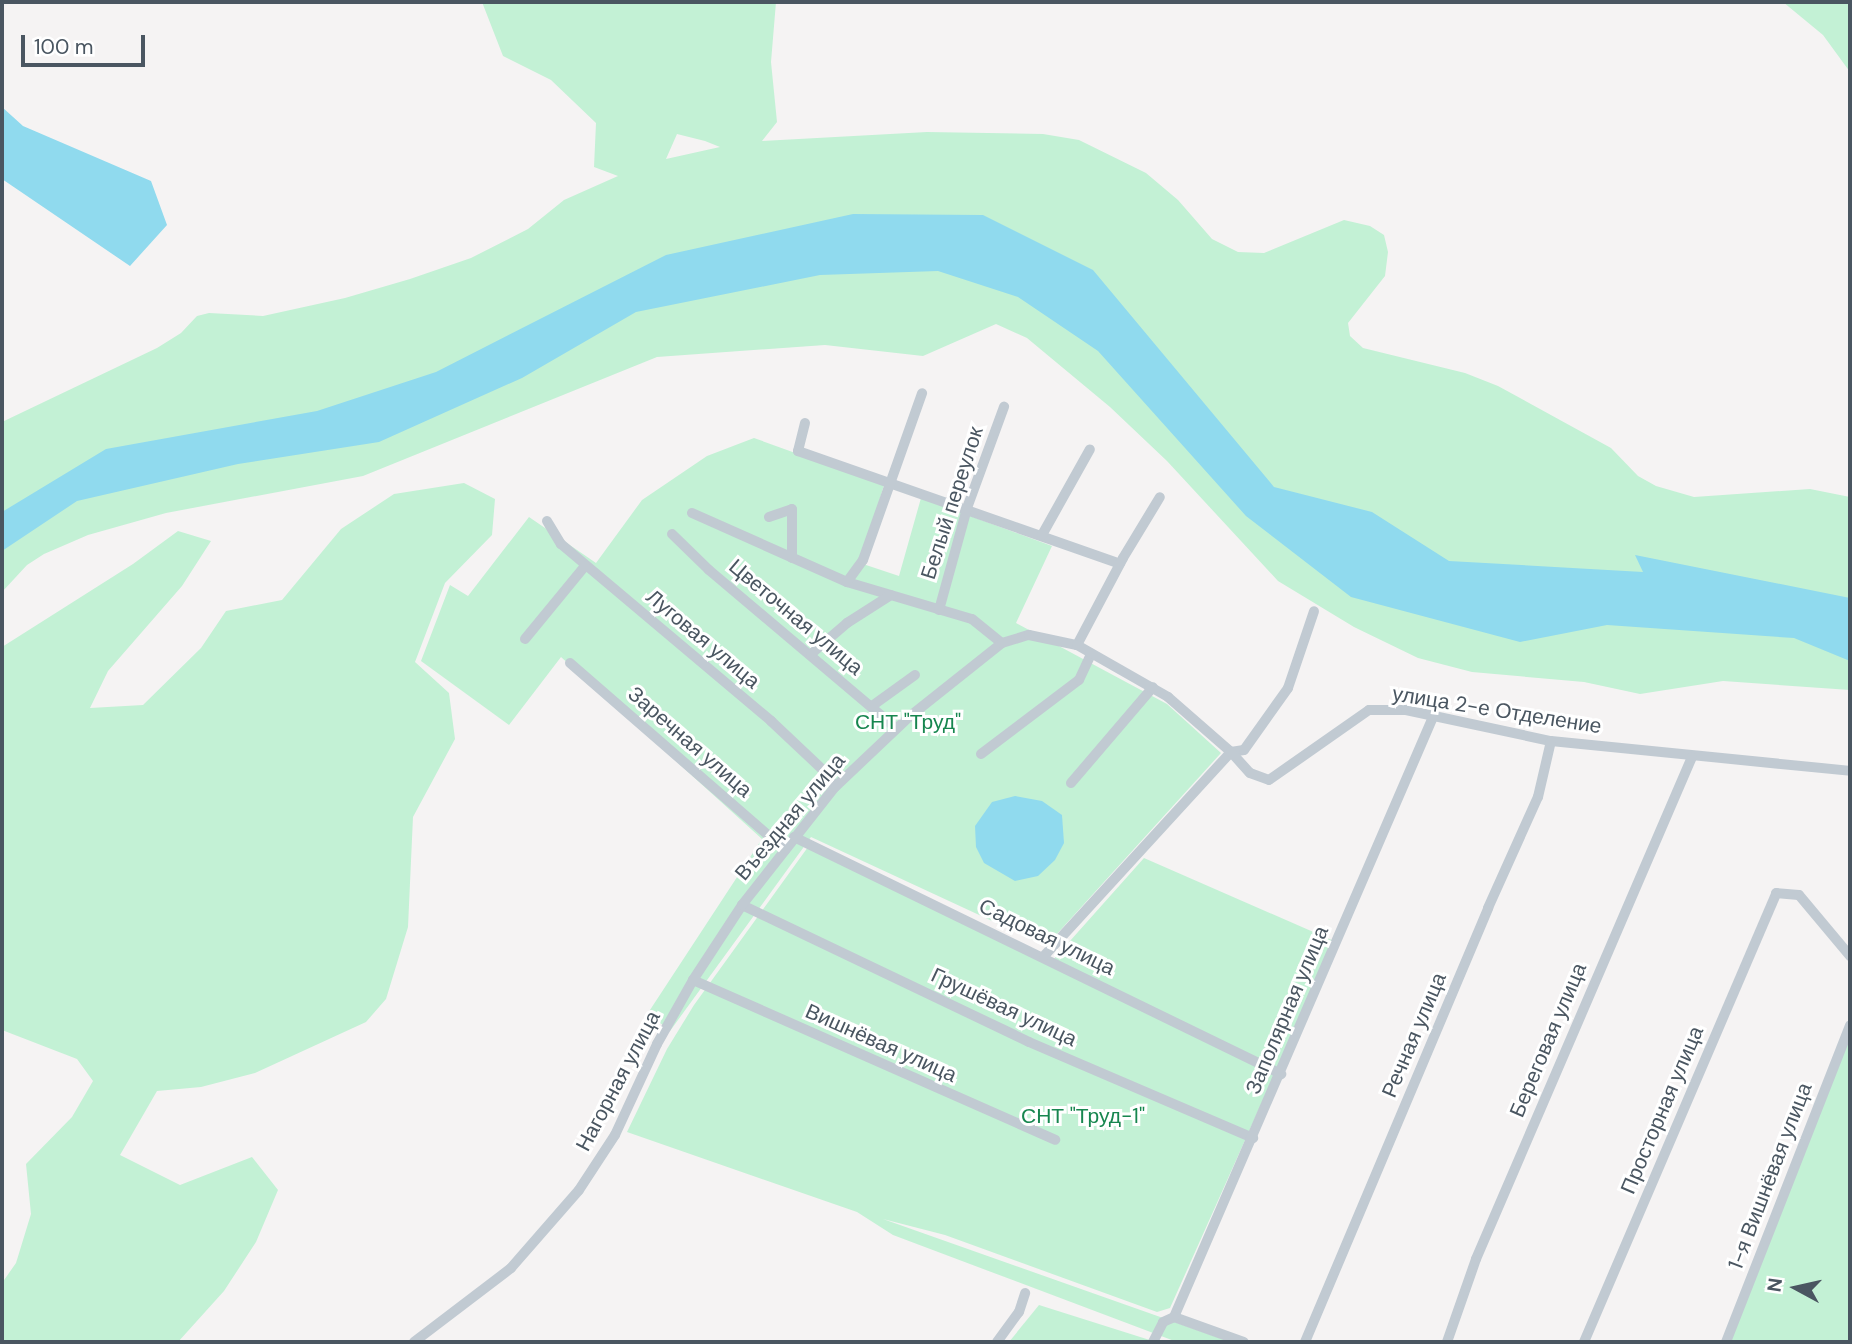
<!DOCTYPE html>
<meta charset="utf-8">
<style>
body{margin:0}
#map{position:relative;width:1852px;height:1344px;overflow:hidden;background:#f5f3f3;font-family:"DM Sans",sans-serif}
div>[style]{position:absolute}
.green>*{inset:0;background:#c3f1d5}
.water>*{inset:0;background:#90daee}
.minor>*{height:10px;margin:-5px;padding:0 5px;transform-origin:5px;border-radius:5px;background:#c1cad2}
span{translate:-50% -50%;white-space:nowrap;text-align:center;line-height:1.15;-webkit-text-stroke:6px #fff;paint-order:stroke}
.street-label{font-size:21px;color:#4a5661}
.park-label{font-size:21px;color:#17864f}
.frame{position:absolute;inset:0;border:4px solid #4a5661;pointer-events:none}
.north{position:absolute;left:1761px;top:1253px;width:70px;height:70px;-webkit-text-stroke:5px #fff;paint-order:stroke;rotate:278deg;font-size:19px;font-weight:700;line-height:28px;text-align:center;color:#4a5661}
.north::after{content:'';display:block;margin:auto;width:24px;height:32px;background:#4a5661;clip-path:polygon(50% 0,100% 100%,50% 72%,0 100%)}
.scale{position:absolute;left:21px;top:35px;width:124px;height:32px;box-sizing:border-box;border:4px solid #4a5661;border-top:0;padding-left:9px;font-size:21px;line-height:24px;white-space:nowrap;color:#4a5661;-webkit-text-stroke:5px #fff;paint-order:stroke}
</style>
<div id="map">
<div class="green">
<i style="clip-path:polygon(evenodd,482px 2px,776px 2px,771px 62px,777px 122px,762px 141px,927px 132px,1043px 134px,1079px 140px,1146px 173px,1178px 200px,1212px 239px,1238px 252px,1264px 253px,1344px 220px,1370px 226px,1384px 235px,1388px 252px,1385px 276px,1348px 323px,1350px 336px,1363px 348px,1465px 373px,1498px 386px,1611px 448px,1638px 476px,1656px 486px,1694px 497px,1810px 489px,1850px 497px,1850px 690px,1723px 681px,1640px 694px,1584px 682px,1472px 672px,1418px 658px,1354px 627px,1278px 581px,1167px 461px,1110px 407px,1027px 338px,996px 324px,923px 356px,825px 345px,657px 357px,363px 476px,166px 513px,88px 535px,44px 554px,27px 565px,2px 592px,2px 422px,157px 348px,181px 333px,197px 316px,209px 313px,263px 316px,345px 298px,410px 279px,471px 258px,528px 229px,564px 200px,618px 176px,594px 167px,596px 123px,551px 80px,503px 56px,482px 2px,677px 134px,705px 141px,720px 147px,666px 159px,677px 134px)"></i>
<i style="clip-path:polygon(1783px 2px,1850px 2px,1850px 72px,1823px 35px)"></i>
<i style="clip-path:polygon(754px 438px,884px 485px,860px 563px,899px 576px,921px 498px,1052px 546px,1016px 623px,1167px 704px,1221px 753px,1046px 946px,811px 837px,670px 1031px,648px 1013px,762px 839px,561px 657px,509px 725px,421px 661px,450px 585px,468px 596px,529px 517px,596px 563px,642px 500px,707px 456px)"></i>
<i style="clip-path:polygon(464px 483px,495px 499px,492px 535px,445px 583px,415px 662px,449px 693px,455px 739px,413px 817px,408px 927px,386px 999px,366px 1022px,255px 1073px,201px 1087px,157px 1091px,120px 1155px,180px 1185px,252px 1157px,278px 1190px,256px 1242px,224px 1291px,178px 1342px,2px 1342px,2px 1283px,16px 1263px,31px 1214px,26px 1164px,72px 1117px,93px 1081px,77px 1059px,2px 1030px,2px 647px,133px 564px,178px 531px,211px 541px,182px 586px,108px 671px,90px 708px,143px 705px,201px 648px,226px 611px,282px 600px,341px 529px,394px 494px)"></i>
<i style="clip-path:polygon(808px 847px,1053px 960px,1144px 858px,1334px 941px,1170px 1308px,1157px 1312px,945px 1235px,883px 1219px,1231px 1342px,1177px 1342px,893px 1235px,857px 1212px,627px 1132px,667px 1049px,694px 1005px)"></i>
<i style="clip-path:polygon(1850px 1034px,1850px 1342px,1727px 1342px)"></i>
<i style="clip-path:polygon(1039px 1305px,1156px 1342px,1009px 1342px)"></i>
</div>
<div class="water">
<i style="clip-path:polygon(2px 107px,23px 126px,151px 181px,167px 225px,130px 266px,2px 179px)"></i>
<i style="clip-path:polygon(853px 214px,983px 215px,1093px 270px,1274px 487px,1372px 512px,1449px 561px,1643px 572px,1635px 555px,1850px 598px,1850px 661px,1794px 638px,1607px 625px,1520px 642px,1351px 597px,1246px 516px,1098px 351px,1018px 297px,938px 271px,820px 275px,636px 312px,522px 378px,379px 442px,238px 464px,77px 501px,2px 551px,2px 512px,106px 449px,317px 411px,436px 372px,666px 255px)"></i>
<i style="clip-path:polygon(1015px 796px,1042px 801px,1062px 815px,1064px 843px,1055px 860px,1038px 876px,1015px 881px,984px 863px,976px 847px,975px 826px,992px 802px)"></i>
</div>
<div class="minor">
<i style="left:805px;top:423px;width:29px;rotate:104deg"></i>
<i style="left:798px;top:451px;width:341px;rotate:19.3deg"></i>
<i style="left:692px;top:513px;width:170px;rotate:24deg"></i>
<i style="left:847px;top:582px;width:130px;rotate:16.5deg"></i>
<i style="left:972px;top:619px;width:38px;rotate:39deg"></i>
<i style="left:769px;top:517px;width:24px;rotate:-19deg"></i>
<i style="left:792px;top:509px;width:49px;rotate:90deg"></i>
<i style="left:547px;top:521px;width:27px;rotate:59deg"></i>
<i style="left:561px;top:544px;width:275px;rotate:40.1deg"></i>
<i style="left:771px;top:721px;width:73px;rotate:43.3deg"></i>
<i style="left:824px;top:771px;width:19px;rotate:55deg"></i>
<i style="left:672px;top:534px;width:52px;rotate:44.2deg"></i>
<i style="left:709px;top:570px;width:245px;rotate:40.2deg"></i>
<i style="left:1042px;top:535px;width:98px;rotate:-60.8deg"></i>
<i style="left:847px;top:582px;width:27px;rotate:-54deg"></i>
<i style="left:863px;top:560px;width:177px;rotate:-70.5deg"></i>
<i style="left:939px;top:610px;width:106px;rotate:-74.6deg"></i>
<i style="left:967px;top:508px;width:108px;rotate:-69.9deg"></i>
<i style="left:525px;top:639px;width:94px;rotate:-50.6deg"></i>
<i style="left:1077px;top:645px;width:98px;rotate:-62.1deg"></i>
<i style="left:1123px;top:558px;width:71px;rotate:-58.8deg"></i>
<i style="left:811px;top:654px;width:48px;rotate:-40.7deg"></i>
<i style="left:847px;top:623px;width:52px;rotate:-32.5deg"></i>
<i style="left:570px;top:663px;width:285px;rotate:41deg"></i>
<i style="left:872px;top:706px;width:53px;rotate:-35.8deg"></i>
<i style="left:981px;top:754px;width:123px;rotate:-37.1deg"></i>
<i style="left:1079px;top:680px;width:29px;rotate:-65deg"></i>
<i style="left:1071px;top:783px;width:126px;rotate:-49.5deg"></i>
<i style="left:794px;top:837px;width:542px;rotate:25.95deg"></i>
<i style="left:742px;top:905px;width:318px;rotate:25.5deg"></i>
<i style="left:1029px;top:1042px;width:244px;rotate:23.2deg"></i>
<i style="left:1044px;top:956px;width:277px;rotate:-47.5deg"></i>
<i style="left:1231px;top:752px;width:13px;rotate:-9deg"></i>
<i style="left:1244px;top:750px;width:76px;rotate:-54.6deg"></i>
<i style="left:1288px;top:688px;width:81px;rotate:-71.3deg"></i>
<i style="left:693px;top:980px;width:396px;rotate:23.8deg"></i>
<i style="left:1174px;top:1317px;width:654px;rotate:-66.65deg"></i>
<i style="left:1174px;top:1317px;width:74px;rotate:19.7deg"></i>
<i style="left:414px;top:1342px;width:122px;rotate:-37.3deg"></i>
<i style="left:511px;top:1268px;width:103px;rotate:-48.9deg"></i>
<i style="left:579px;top:1190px;width:66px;rotate:-56.8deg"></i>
<i style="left:615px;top:1135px;width:100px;rotate:-65.2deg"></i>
<i style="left:657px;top:1044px;width:73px;rotate:-60.6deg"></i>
<i style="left:693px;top:980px;width:90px;rotate:-56.8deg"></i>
<i style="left:742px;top:905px;width:150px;rotate:-51.8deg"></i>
<i style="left:835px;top:787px;width:102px;rotate:-43.4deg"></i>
<i style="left:909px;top:717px;width:119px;rotate:-38.5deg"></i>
<i style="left:1002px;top:643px;width:28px;rotate:-17deg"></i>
<i style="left:1029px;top:635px;width:49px;rotate:11.8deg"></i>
<i style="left:1077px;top:645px;width:105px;rotate:29.7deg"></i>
<i style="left:1168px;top:697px;width:84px;rotate:41.1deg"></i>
<i style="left:1231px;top:752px;width:28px;rotate:48deg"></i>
<i style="left:1250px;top:773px;width:20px;rotate:20deg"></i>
<i style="left:1269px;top:780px;width:122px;rotate:-35deg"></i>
<i style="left:1369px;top:710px;width:37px"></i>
<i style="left:1406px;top:710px;width:148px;rotate:12.1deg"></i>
<i style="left:1551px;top:741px;width:301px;rotate:5.7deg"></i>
<i style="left:997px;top:1342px;width:37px;rotate:-54deg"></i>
<i style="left:1019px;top:1312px;width:20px;rotate:-72deg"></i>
<i style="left:1153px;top:1342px;width:22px;rotate:-63deg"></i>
<i style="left:1163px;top:1322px;width:12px;rotate:-24deg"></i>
<i style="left:1305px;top:1342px;width:471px;rotate:-67.1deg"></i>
<i style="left:1488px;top:908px;width:122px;rotate:-65.8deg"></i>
<i style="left:1538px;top:797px;width:57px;rotate:-76.9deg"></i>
<i style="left:1447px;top:1342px;width:88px;rotate:-70.7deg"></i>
<i style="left:1476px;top:1259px;width:546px;rotate:-66.72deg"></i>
<i style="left:1584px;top:1342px;width:488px;rotate:-66.8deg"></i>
<i style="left:1776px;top:893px;width:23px;rotate:5deg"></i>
<i style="left:1799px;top:895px;width:80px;rotate:50.1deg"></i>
<i style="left:1726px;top:1342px;width:340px;rotate:-68.6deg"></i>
</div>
<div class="street-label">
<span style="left:952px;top:503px;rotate:-72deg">Белый переулок</span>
<span style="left:796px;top:617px;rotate:40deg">Цветочная улица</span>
<span style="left:703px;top:639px;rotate:40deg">Луговая улица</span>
<span style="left:1497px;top:710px;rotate:9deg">улица 2-е Отделение</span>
<span style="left:690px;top:742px;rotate:41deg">Заречная улица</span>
<span style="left:790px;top:817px;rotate:-50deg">Въездная улица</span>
<span style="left:1047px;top:937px;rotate:26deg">Садовая улица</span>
<span style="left:1004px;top:1007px;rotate:25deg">Грушёвая улица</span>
<span style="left:1287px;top:1010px;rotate:-67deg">Заполярная улица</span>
<span style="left:1414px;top:1035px;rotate:-67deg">Речная улица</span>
<span style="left:1548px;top:1040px;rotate:-67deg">Береговая улица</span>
<span style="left:881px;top:1043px;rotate:24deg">Вишнёвая улица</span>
<span style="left:618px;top:1081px;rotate:-62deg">Нагорная улица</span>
<span style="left:1662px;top:1110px;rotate:-67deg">Просторная улица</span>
<span style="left:1770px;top:1176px;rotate:-69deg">1-я Вишнёвая улица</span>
</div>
<div class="park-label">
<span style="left:908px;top:722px">СНТ "Труд"</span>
<span style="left:1083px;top:1116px">СНТ "Труд-1"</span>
</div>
<div class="frame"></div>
<div class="north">N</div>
<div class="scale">100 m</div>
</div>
